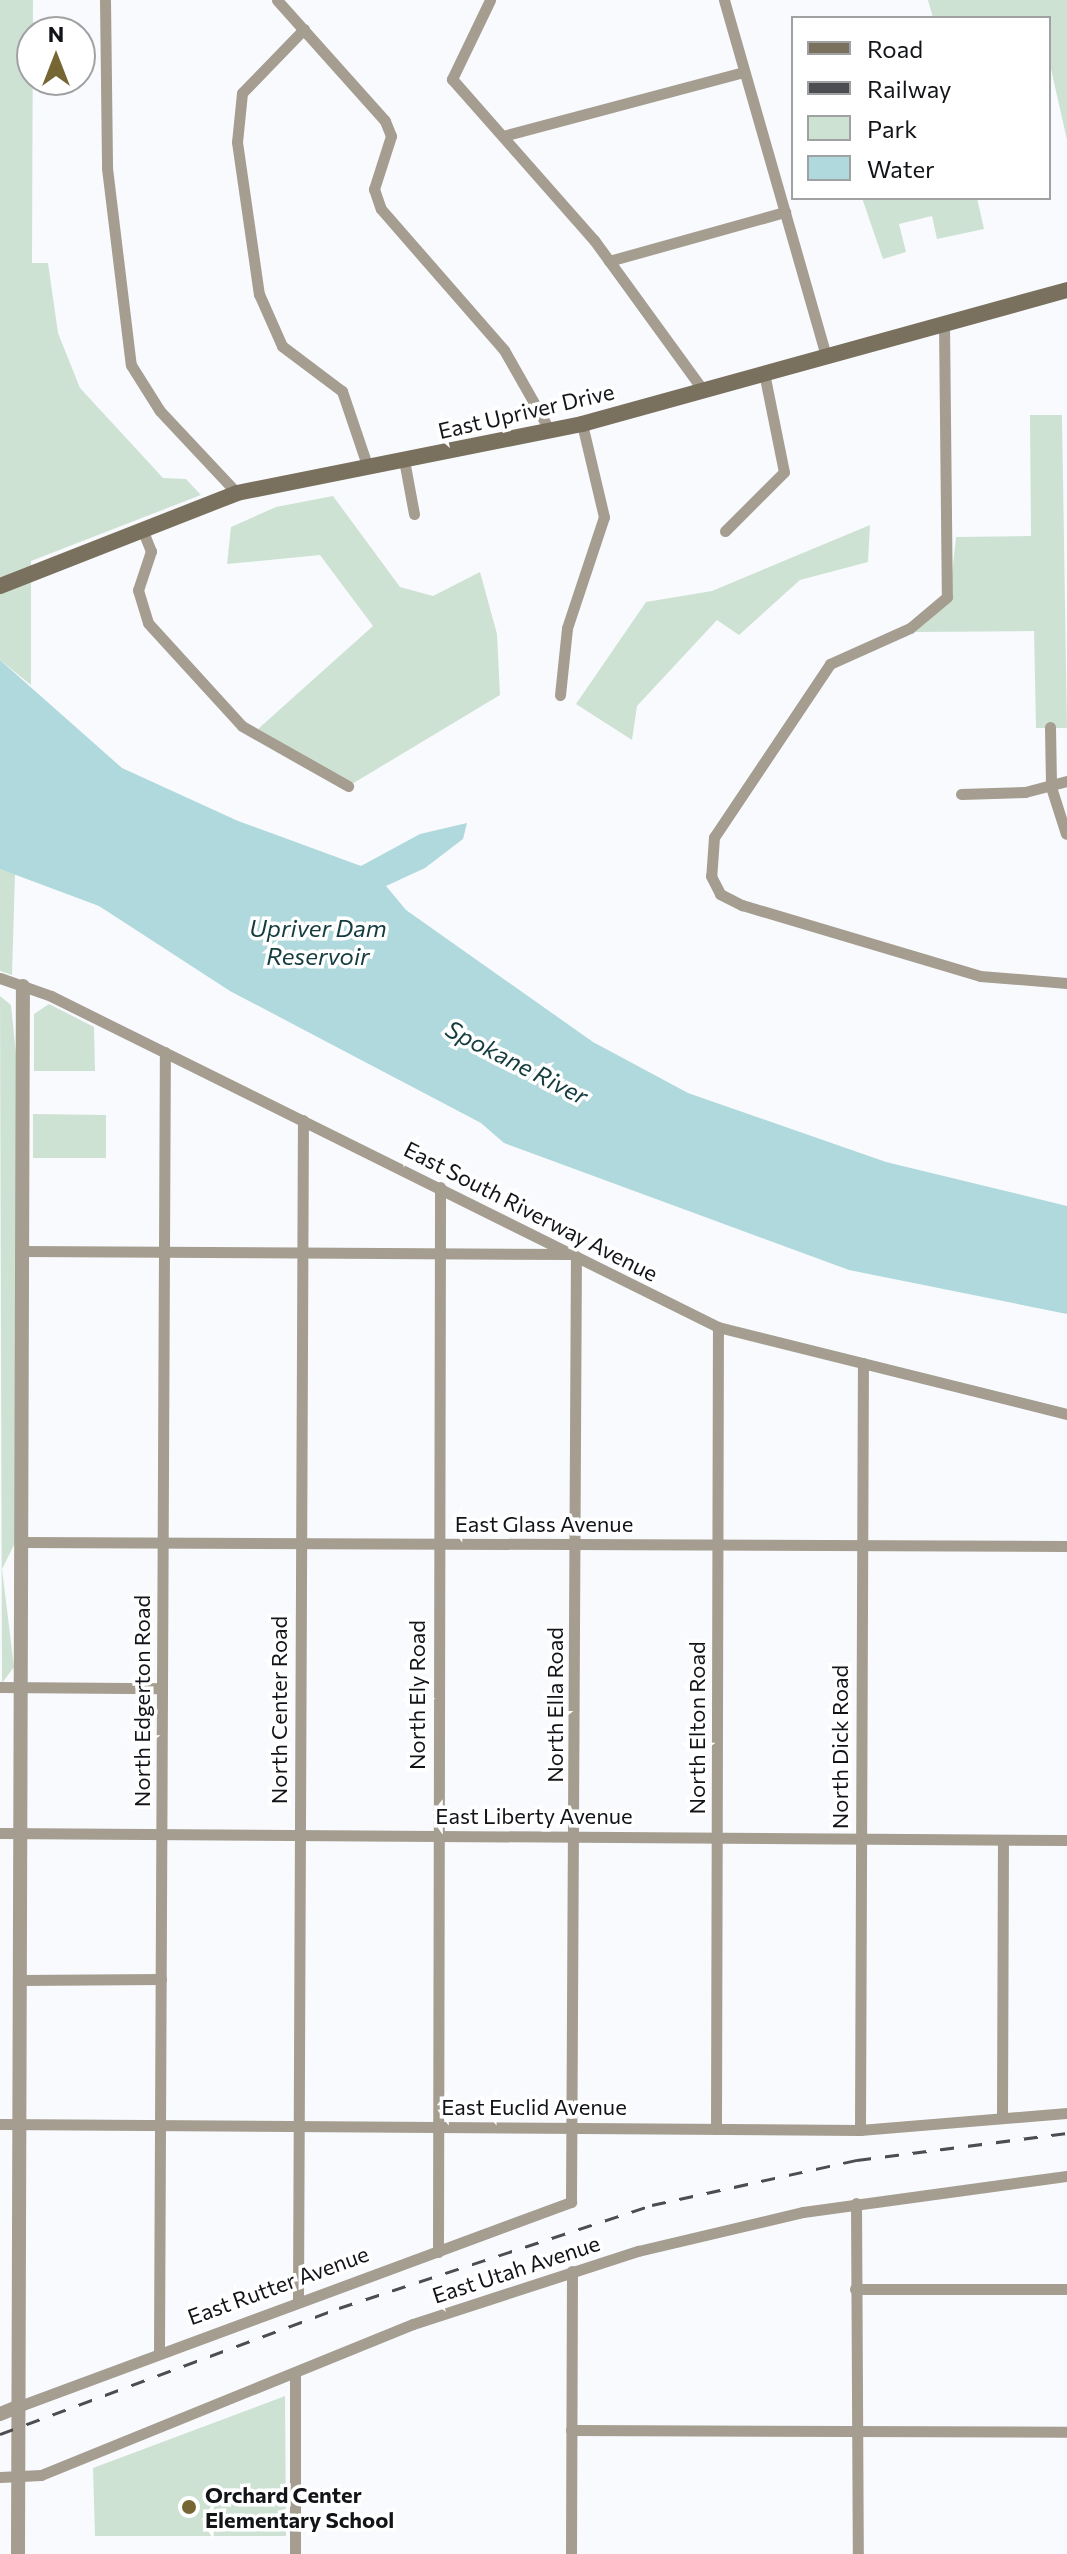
<!DOCTYPE html>
<style>
body{margin:0}
#map{position:relative;width:1067px;height:2554px;overflow:hidden;background:#f8fafe;font-family:Commissioner,sans-serif}
div>[style]{position:absolute}
.green>*{inset:0;background:#cee2d3}
.water>*{inset:0;background:#afd9dc}
.minor>*{height:11px;margin:-5.5px;padding:0 5.5px;transform-origin:5.5px;border-radius:5.5px;background:#a49d90}
.tertiary>*{height:14px;margin:-7px;padding:0 7px;transform-origin:7px;border-radius:7px;background:#a49d90}
.secondary>*{height:16px;margin:-8px;padding:0 8px;transform-origin:8px;border-radius:8px;background:#7a705e}
.rail>*{height:3px;margin-top:-1.5px;transform-origin:0;background:repeating-linear-gradient(90deg,#4b4d51 0 14px,transparent 0 28px)}
.dots>*{width:22px;height:22px;translate:-50% -50%;box-sizing:border-box;border:4px solid #fff;border-radius:50%}
span{translate:-50% -50%;white-space:nowrap;text-align:center;line-height:1.15;-webkit-text-stroke:7px #fff;paint-order:stroke}
.street-label{font-size:22px;color:#121418}
.poi-label{font-size:22px;color:#121418;font-weight:700}
.left{translate:0 -50%;text-align:left}
.water-label{font-size:24px;color:#143c3f;font-style:italic}
.legend{position:absolute;left:791px;top:16px;width:260px;height:184px;box-sizing:border-box;background:#fff;border:2px solid #a0a1a3;margin:0;padding:10px 14px;list-style:none;font-size:24px;color:#121418}
.legend li{display:flex;align-items:center;gap:16px;height:40px}
.legend b{width:40px;border:2px solid #a0a1a3}
.north{position:absolute;left:16px;top:16px;width:80px;height:80px;box-sizing:border-box;background:#fff;border:2px solid #a0a1a3;border-radius:50%;rotate:0deg;font-size:22px;font-weight:700;line-height:32px;text-align:center;color:#121418}
.north::after{content:'';display:block;margin:auto;width:28px;height:36px;background:#766634;clip-path:polygon(50% 0,100% 100%,50% 72%,0 100%)}
</style>
<div id="map">
<div class="green">
<i style="clip-path:polygon(0 0,33px 0,32px 263px,48px 263px,58px 333px,80px 388px,163px 478px,186px 479px,201px 495px,31px 561px,31px 685px,0 660px)"></i>
<i style="clip-path:polygon(928px 0,1067px 0,1067px 140px,1049px 60px,1049px 18px,933px 18px)"></i>
<i style="clip-path:polygon(862px 198px,977px 198px,984px 229px,937px 239px,932px 216px,899px 224px,906px 252px,883px 259px)"></i>
<i style="clip-path:polygon(1030px 415px,1062px 415px,1067px 728px,1036px 728px,1034px 631px,915px 632px,949px 601px,956px 537px,1031px 536px)"></i>
<i style="clip-path:polygon(333px 496px,400px 587px,433px 596px,480px 572px,497px 634px,500px 695px,352px 784px,258px 729px,373px 626px,320px 555px,227px 564px,231px 527px,276px 507px)"></i>
<i style="clip-path:polygon(870px 525px,868px 562px,800px 580px,739px 635px,717px 620px,637px 706px,632px 740px,576px 704px,646px 602px,712px 591px)"></i>
<i style="clip-path:polygon(0 869px,15px 874px,12px 975px,0 971px)"></i>
<i style="clip-path:polygon(0 996px,11px 1005px,18px 1074px,15px 1543px,2px 1569px,14px 1667px,2px 1683px)"></i>
<i style="clip-path:polygon(49px 1004px,94px 1027px,95px 1071px,34px 1071px,34px 1014px)"></i>
<i style="clip-path:polygon(33px 1114px,106px 1115px,106px 1158px,33px 1158px)"></i>
<i style="clip-path:polygon(285px 2396px,286px 2536px,95px 2536px,93px 2468px)"></i>
</div>
<div class="water">
<i style="clip-path:polygon(0 660px,122px 768px,238px 821px,361px 866px,420px 834px,467px 823px,463px 839px,425px 868px,386px 886px,406px 910px,593px 1042px,688px 1093px,886px 1162px,1067px 1206px,1067px 1314px,849px 1270px,504px 1143px,481px 1123px,230px 991px,99px 906px,0 869px)"></i>
</div>
<div class="minor">
<i style="left:105px;top:0;width:168px;rotate:89.3deg"></i>
<i style="left:107px;top:168px;width:198px;rotate:83.1deg"></i>
<i style="left:131px;top:365px;width:54px;rotate:57.8deg"></i>
<i style="left:160px;top:411px;width:112px;rotate:46.8deg"></i>
<i style="left:277px;top:0;width:162px;rotate:48.2deg"></i>
<i style="left:385px;top:121px;width:16px;rotate:68deg"></i>
<i style="left:391px;top:136px;width:56px;rotate:107.8deg"></i>
<i style="left:374px;top:189px;width:21px;rotate:71deg"></i>
<i style="left:381px;top:209px;width:187px;rotate:48.9deg"></i>
<i style="left:504px;top:350px;width:93px;rotate:60.4deg"></i>
<i style="left:490px;top:0;width:88px;rotate:115.7deg"></i>
<i style="left:452px;top:79px;width:215px;rotate:48.6deg"></i>
<i style="left:594px;top:240px;width:185px;rotate:54deg"></i>
<i style="left:724px;top:0;width:370px;rotate:74deg"></i>
<i style="left:304px;top:29px;width:89px;rotate:134.1deg"></i>
<i style="left:242px;top:93px;width:49px;rotate:95.8deg"></i>
<i style="left:237px;top:142px;width:154px;rotate:81.8deg"></i>
<i style="left:259px;top:294px;width:57px;rotate:66.1deg"></i>
<i style="left:282px;top:346px;width:75px;rotate:36.9deg"></i>
<i style="left:342px;top:391px;width:81px;rotate:71.3deg"></i>
<i style="left:503px;top:136px;width:249px;rotate:-14.9deg"></i>
<i style="left:609px;top:261px;width:183px;rotate:-15.6deg"></i>
<i style="left:944px;top:324px;width:273px;rotate:89.4deg"></i>
<i style="left:947px;top:597px;width:48px;rotate:140deg"></i>
<i style="left:910px;top:628px;width:88px;rotate:155.8deg"></i>
<i style="left:830px;top:664px;width:208px;rotate:123.8deg"></i>
<i style="left:714px;top:837px;width:39px;rotate:94deg"></i>
<i style="left:711px;top:876px;width:20px;rotate:63deg"></i>
<i style="left:720px;top:894px;width:25px;rotate:27deg"></i>
<i style="left:742px;top:905px;width:248px;rotate:16.6deg"></i>
<i style="left:980px;top:976px;width:87px;rotate:4.6deg"></i>
<i style="left:404px;top:460px;width:55px;rotate:79.5deg"></i>
<i style="left:142px;top:529px;width:24px;rotate:68deg"></i>
<i style="left:151px;top:551px;width:41px;rotate:108.4deg"></i>
<i style="left:138px;top:590px;width:34px;rotate:73deg"></i>
<i style="left:148px;top:623px;width:139px;rotate:47.6deg"></i>
<i style="left:242px;top:726px;width:122px;rotate:29.5deg"></i>
<i style="left:725px;top:531px;width:83px;rotate:-45deg"></i>
<i style="left:784px;top:472px;width:101px;rotate:-101.4deg"></i>
<i style="left:560px;top:695px;width:67px;rotate:-84deg"></i>
<i style="left:567px;top:628px;width:117px;rotate:-71.6deg"></i>
<i style="left:604px;top:517px;width:96px;rotate:-103.3deg"></i>
<i style="left:1050px;top:727px;width:60px;rotate:89deg"></i>
<i style="left:1051px;top:787px;width:49px;rotate:72.3deg"></i>
<i style="left:961px;top:794px;width:64px;rotate:-1.8deg"></i>
<i style="left:1025px;top:792px;width:43px;rotate:-14.7deg"></i>
<i style="left:0;top:978px;width:54px;rotate:19.4deg"></i>
<i style="left:51px;top:996px;width:745px;rotate:26.39deg"></i>
<i style="left:718px;top:1327px;width:360px;rotate:14deg"></i>
<i style="left:22px;top:1251px;width:548px;rotate:0.31deg"></i>
<i style="left:21px;top:1542px;width:1046px;rotate:0.22deg"></i>
<i style="left:0;top:1687px;width:162px;rotate:0.4deg"></i>
<i style="left:0;top:1833px;width:1067px;rotate:0.38deg"></i>
<i style="left:19px;top:1980px;width:142px;rotate:-0.4deg"></i>
<i style="left:1002px;top:2118px;width:278px;rotate:-89.8deg"></i>
<i style="left:0;top:2124px;width:860px;rotate:0.4deg"></i>
<i style="left:860px;top:2130px;width:208px;rotate:-4.7deg"></i>
<i style="left:716px;top:2129px;width:802px;rotate:-89.86deg"></i>
<i style="left:860px;top:2130px;width:767px;rotate:-89.78deg"></i>
<i style="left:856px;top:2203px;width:351px;rotate:89.7deg"></i>
<i style="left:438px;top:2252px;width:1065px;rotate:-89.89deg"></i>
<i style="left:855px;top:2289px;width:212px"></i>
<i style="left:298px;top:2301px;width:1181px;rotate:-89.76deg"></i>
<i style="left:159px;top:2351px;width:1299px;rotate:-89.74deg"></i>
<i style="left:17px;top:2407px;width:591px;rotate:-20.31deg"></i>
<i style="left:571px;top:2202px;width:946px;rotate:-89.7deg"></i>
<i style="left:571px;top:2430px;width:496px;rotate:0.2deg"></i>
<i style="left:0;top:2477px;width:41px;rotate:-2.8deg"></i>
<i style="left:41px;top:2475px;width:401px;rotate:-22.1deg"></i>
<i style="left:413px;top:2324px;width:237px;rotate:-18deg"></i>
<i style="left:638px;top:2251px;width:170px;rotate:-13.3deg"></i>
<i style="left:803px;top:2212px;width:266px;rotate:-7.8deg"></i>
<i style="left:295px;top:2554px;width:179px;rotate:-90deg"></i>
<i style="left:571px;top:2554px;width:283px;rotate:-89.8deg"></i>
</div>
<div class="tertiary">
<i style="left:0;top:2414px;width:18px;rotate:-22deg"></i>
<i style="left:18px;top:2554px;width:1568px;rotate:-89.82deg"></i>
</div>
<div class="secondary">
<i style="left:0;top:586px;width:255px;rotate:-21.4deg"></i>
<i style="left:237px;top:493px;width:352px;rotate:-11.3deg"></i>
<i style="left:582px;top:424px;width:503px;rotate:-15.44deg"></i>
</div>
<div class="rail">
<i style="left:0;top:2434px;width:362px;rotate:-20.4deg"></i>
<i style="left:339px;top:2308px;width:330px;rotate:-18.2deg"></i>
<i style="left:652px;top:2205px;width:210px;rotate:-12.4deg"></i>
<i style="left:857px;top:2160px;width:212px;rotate:-7.3deg"></i>
</div>
<div class="dots">
<i style="left:189px;top:2507px;background:#766634"></i>
</div>
<div class="street-label">
<span style="left:526px;top:411px;rotate:-13deg">East Upriver Drive</span>
<span style="left:531px;top:1211px;rotate:27deg">East South Riverway Avenue</span>
<span style="left:544px;top:1524px">East Glass Avenue</span>
<span style="left:417px;top:1695px;rotate:-90deg">North Ely Road</span>
<span style="left:142px;top:1701px;rotate:-90deg">North Edgerton Road</span>
<span style="left:555px;top:1705px;rotate:-90deg">North Ella Road</span>
<span style="left:279px;top:1710px;rotate:-90deg">North Center Road</span>
<span style="left:697px;top:1728px;rotate:-90deg">North Elton Road</span>
<span style="left:840px;top:1747px;rotate:-90deg">North Dick Road</span>
<span style="left:534px;top:1816px">East Liberty Avenue</span>
<span style="left:534px;top:2107px">East Euclid Avenue</span>
<span style="left:516px;top:2269px;rotate:-18deg">East Utah Avenue</span>
<span style="left:278px;top:2285px;rotate:-20deg">East Rutter Avenue</span>
</div>
<div class="poi-label">
<span class="left" style="left:205px;top:2507px">Orchard Center<br>Elementary School</span>
</div>
<div class="water-label">
<span style="left:318px;top:942px">Upriver Dam<br>Reservoir</span>
<span style="left:517px;top:1062px;rotate:27deg">Spokane River</span>
</div>
<ul class="legend">
<li><b style="height:10px;background:#7a705e"></b>Road</li>
<li><b style="height:10px;background:#4b4d51"></b>Railway</li>
<li><b style="height:22px;background:#cee2d3"></b>Park</li>
<li><b style="height:22px;background:#afd9dc"></b>Water</li>
</ul>
<div class="north">N</div>
</div>
